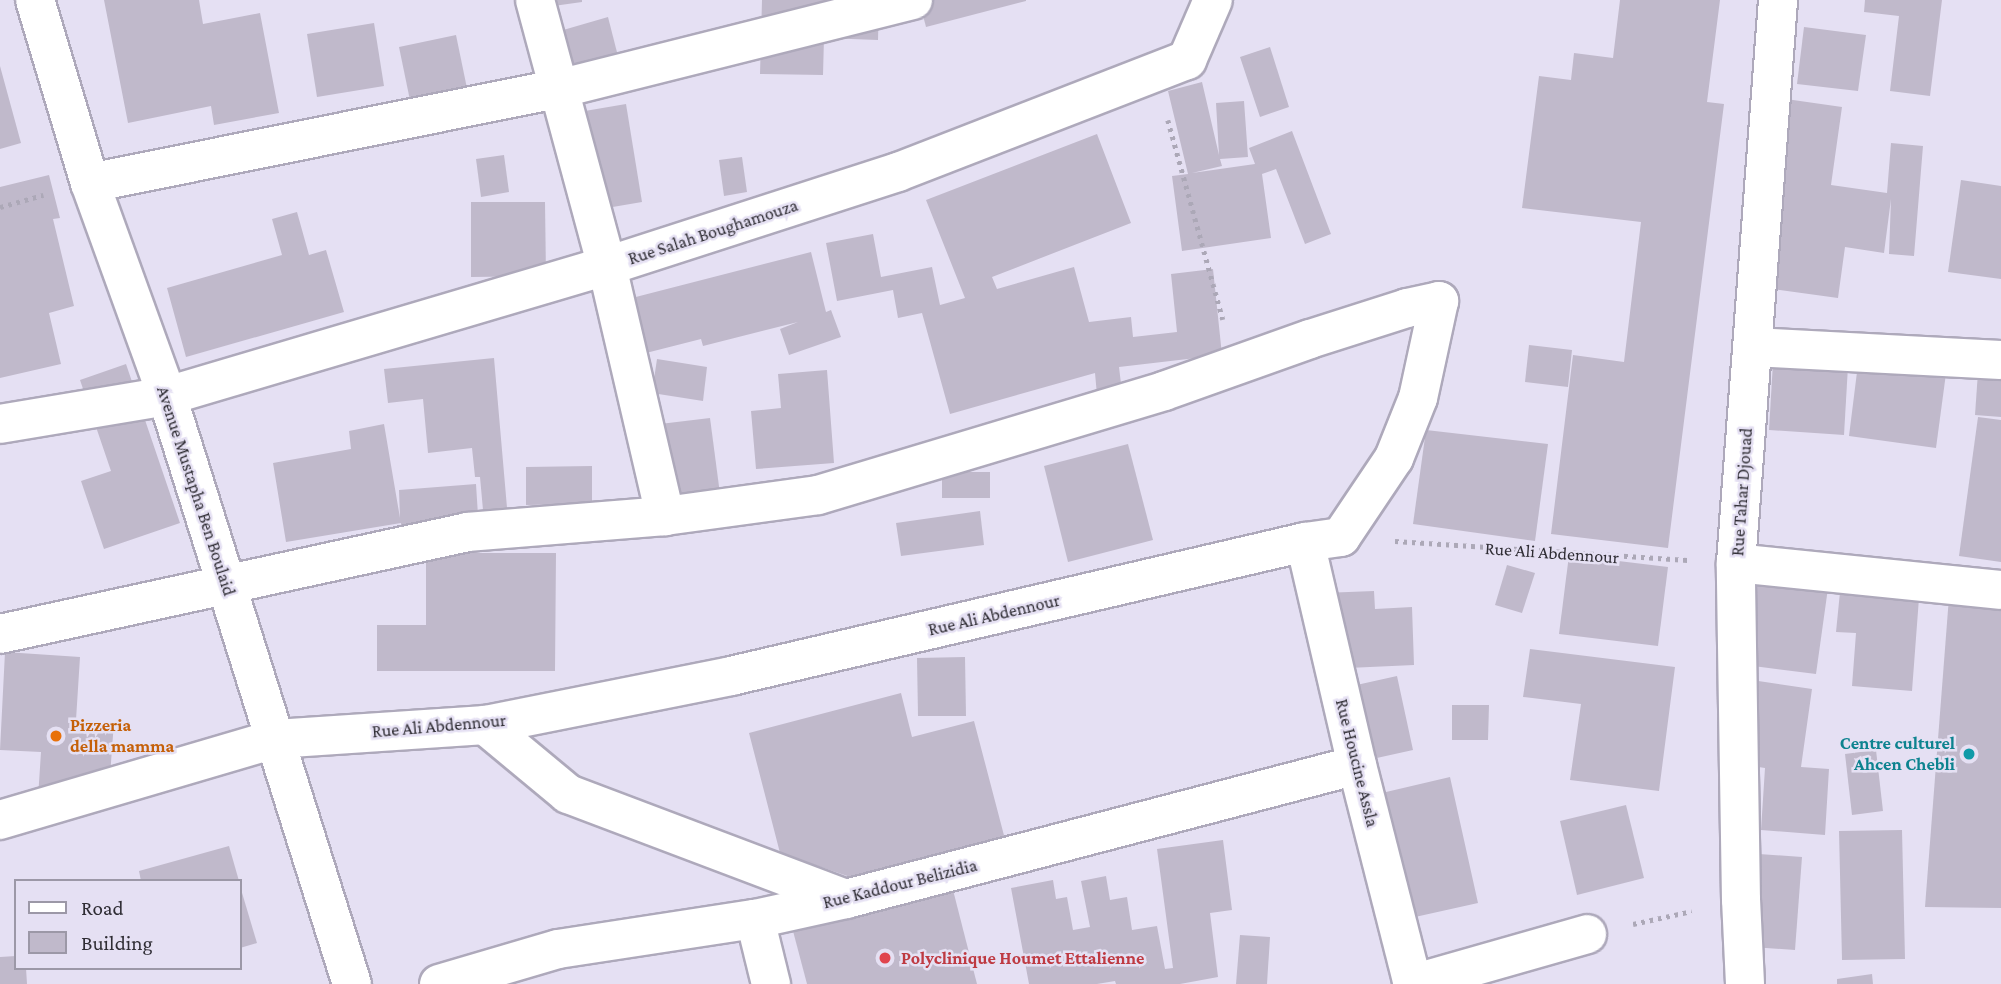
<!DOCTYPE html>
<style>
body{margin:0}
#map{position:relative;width:2001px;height:984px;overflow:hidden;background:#e5e0f3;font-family:"Crimson Pro",serif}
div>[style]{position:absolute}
.building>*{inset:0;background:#c0b9cb}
.path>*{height:4.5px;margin-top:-2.25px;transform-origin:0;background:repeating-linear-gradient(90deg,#aca8b7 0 3.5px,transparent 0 8.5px)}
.roads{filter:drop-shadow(2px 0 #aea9bb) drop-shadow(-2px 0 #aea9bb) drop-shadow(0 2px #aea9bb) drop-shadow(0 -2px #aea9bb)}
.minor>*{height:38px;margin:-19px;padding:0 19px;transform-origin:19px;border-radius:19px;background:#fff}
.dots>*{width:19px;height:19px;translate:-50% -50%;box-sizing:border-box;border:4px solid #e5e0f3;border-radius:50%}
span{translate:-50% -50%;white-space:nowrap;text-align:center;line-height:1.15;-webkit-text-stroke:5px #e5e0f3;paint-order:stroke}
.street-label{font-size:18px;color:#2f2d34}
.food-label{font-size:18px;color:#c56008;font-weight:700}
.left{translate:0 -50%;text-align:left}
.culture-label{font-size:18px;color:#0d838f;font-weight:700}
.right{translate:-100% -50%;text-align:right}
.health-label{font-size:18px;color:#be3a42;font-weight:700}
.legend{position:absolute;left:14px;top:879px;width:228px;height:91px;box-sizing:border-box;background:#e5e0f3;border:2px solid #9c98a7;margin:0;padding:9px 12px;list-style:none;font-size:21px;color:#2f2d34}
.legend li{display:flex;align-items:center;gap:14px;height:35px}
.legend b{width:35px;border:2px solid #9c98a7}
</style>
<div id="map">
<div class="building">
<i style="clip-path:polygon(104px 0,199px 0,203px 24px,260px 13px,279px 113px,214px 125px,211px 106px,128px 123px)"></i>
<i style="clip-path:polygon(530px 0,582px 0,582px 2px,532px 9px)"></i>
<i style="clip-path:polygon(762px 0,879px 0,878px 40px,824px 38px,823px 75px,760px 74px)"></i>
<i style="clip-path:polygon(919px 0,1026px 0,1026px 1px,926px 27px)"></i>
<i style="clip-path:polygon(1620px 0,1720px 0,1707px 102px,1724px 104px,1668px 548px,1551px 534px,1573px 355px,1624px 362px,1641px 222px,1522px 208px,1539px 76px,1571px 80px,1574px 53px,1613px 58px)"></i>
<i style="clip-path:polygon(1865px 0,1942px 0,1930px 96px,1890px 91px,1899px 16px,1864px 12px)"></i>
<i style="clip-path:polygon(608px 17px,621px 68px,560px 85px,546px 35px)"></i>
<i style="clip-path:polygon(374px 23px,384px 86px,317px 97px,307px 34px)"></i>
<i style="clip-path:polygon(1804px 27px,1866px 35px,1858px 91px,1797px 84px)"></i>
<i style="clip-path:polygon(456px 35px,469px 98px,412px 110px,399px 47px)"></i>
<i style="clip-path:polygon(1270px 47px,1289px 107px,1260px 117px,1240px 57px)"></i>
<i style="clip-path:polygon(0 66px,21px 143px,0 149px)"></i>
<i style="clip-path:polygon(1202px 82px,1219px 155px,1216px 103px,1244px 101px,1248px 157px,1220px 159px,1222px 166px,1192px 173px,1255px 164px,1249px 148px,1292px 131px,1331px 234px,1305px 244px,1276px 169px,1262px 174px,1271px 238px,1182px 251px,1172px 176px,1188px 174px,1168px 91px)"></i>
<i style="clip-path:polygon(1786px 99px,1842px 107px,1831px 185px,1887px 193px,1891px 143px,1923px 146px,1914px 256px,1889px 254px,1891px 199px,1884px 253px,1845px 247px,1838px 298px,1759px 287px)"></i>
<i style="clip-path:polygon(626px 104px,642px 202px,595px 210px,579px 112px)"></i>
<i style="clip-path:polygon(1097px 134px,1131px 223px,992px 277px,997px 289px,1074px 267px,1089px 322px,1131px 317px,1133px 337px,1177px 332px,1171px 274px,1213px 269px,1222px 355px,1119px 367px,1122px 392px,1097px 395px,1095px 373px,950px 414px,922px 313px,898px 318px,893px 290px,837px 301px,826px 243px,873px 234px,881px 277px,932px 267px,940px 305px,965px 298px,926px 200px)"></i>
<i style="clip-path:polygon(504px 155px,509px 192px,481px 197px,476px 159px)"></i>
<i style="clip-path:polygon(742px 157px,747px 192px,724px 196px,719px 160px)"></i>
<i style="clip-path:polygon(49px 175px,60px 218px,53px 219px,74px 306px,49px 313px,61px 364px,0 378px,0 187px)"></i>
<i style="clip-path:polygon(1961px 180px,2001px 186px,2001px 279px,1948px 272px)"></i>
<i style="clip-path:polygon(471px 202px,545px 202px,546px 276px,471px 277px)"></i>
<i style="clip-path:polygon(297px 212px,309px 255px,326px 250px,344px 312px,186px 357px,167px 288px,282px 255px,272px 219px)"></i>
<i style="clip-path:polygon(811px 252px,826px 312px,831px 310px,841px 337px,789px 355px,780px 329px,798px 322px,703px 346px,701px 339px,642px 354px,628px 299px)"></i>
<i style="clip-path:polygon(1861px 340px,1949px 351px,1936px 448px,1849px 436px)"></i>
<i style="clip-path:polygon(1980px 343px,2001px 344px,2001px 417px,1975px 415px)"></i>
<i style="clip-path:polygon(1529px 345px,1572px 350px,1568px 387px,1525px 382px)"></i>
<i style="clip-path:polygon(494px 358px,508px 519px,484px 521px,480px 477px,475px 477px,472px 448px,428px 453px,423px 399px,388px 403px,384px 369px)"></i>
<i style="clip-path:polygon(657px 359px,707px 367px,703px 401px,652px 393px)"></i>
<i style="clip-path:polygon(1773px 362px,1848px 366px,1844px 435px,1769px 430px)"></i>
<i style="clip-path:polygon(126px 364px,180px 523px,104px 549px,81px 481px,111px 471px,80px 380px)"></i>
<i style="clip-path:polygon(827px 370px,834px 463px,756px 469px,751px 411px,781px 408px,778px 374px)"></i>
<i style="clip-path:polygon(1978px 417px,2001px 420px,2001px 562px,1959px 556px)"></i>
<i style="clip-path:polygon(710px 418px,720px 494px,645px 504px,635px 427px)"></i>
<i style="clip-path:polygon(384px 424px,400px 518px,399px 490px,476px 484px,479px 531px,401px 536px,401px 523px,286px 542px,273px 463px,351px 449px,349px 431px)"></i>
<i style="clip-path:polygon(1426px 430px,1548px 444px,1535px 541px,1413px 524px)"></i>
<i style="clip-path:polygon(1128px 444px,1153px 540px,1068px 562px,1044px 466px)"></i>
<i style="clip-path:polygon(592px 466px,592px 504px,526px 505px,526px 467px)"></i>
<i style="clip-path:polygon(942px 472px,990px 472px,990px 498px,942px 498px)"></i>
<i style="clip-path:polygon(980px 511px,984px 545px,901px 556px,896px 523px)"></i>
<i style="clip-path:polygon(426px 553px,556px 553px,555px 671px,377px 671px,377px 625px,426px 625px)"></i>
<i style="clip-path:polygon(1569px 555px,1668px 567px,1658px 646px,1559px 634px)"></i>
<i style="clip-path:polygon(1507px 565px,1535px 573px,1522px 613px,1495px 605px)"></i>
<i style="clip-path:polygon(1750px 577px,1828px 588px,1816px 674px,1738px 664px)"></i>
<i style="clip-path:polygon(1374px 591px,1375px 609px,1412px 607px,1414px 665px,1326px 669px,1323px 593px)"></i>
<i style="clip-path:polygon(1840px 592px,1919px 598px,1912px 691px,1852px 686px,1856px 633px,1836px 632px)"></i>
<i style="clip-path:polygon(1949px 597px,2001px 601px,2001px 908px,1925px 907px)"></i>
<i style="clip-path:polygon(1530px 649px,1675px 667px,1659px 791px,1570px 780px,1581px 704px,1523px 697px)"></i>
<i style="clip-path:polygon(5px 652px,80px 657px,76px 720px,114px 722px,108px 803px,38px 798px,41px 752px,0 750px)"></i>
<i style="clip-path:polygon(965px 657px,966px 716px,918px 716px,917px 658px)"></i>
<i style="clip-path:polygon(1397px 676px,1413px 750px,1336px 767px,1327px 727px,1351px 721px,1343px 688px)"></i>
<i style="clip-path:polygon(1745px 679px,1812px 689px,1801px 767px,1829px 769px,1825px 835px,1761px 830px,1765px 768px,1733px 763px)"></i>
<i style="clip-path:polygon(901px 693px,912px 737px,974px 721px,1006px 843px,862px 881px,780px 853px,749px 733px)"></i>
<i style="clip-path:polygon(1452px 705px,1489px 705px,1488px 740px,1452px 740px)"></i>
<i style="clip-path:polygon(1876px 750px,1883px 811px,1852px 815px,1845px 754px)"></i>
<i style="clip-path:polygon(1450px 777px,1478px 903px,1415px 917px,1407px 880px,1390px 884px,1369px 796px)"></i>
<i style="clip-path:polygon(1626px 805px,1644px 878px,1577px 895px,1560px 821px)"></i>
<i style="clip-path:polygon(1902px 830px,1905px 959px,1842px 960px,1839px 831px)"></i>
<i style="clip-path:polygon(1223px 840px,1232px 910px,1210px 913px,1218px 977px,1180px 984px,1116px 984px,1115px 981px,1097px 984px,1029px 984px,1011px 888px,1053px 880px,1056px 899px,1067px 897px,1073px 930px,1090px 927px,1081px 881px,1106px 876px,1110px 900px,1127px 897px,1132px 930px,1157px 926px,1165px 969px,1173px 968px,1157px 849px)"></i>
<i style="clip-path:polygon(229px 846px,239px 881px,141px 881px,139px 871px)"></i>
<i style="clip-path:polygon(1759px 854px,1802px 857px,1795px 950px,1752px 947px)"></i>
<i style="clip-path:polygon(240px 886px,257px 943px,240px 948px)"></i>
<i style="clip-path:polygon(953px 890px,977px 984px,807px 984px,793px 931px)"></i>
<i style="clip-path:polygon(1240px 935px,1270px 937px,1267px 984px,1236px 984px)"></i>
<i style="clip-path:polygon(16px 956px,16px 968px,26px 968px,27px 984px,0 984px,0 957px)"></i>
<i style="clip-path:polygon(1872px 974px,1873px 984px,1837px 984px,1837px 979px)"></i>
</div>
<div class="path">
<i style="left:1168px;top:120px;width:207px;rotate:74.6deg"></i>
<i style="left:0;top:207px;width:45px;rotate:-15.6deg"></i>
<i style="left:1395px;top:541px;width:293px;rotate:3.7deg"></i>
<i style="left:1633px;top:924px;width:60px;rotate:-12.4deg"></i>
</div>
<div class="roads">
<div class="minor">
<i style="left:35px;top:0;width:191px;rotate:73.3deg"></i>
<i style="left:90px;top:183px;width:226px;rotate:70.1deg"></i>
<i style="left:167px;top:396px;width:616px;rotate:72.54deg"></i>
<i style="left:535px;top:0;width:276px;rotate:74.9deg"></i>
<i style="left:607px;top:266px;width:257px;rotate:76.9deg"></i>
<i style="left:90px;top:183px;width:477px;rotate:-11.4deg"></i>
<i style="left:558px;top:89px;width:366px;rotate:-14.1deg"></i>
<i style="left:1753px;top:347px;width:248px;rotate:3deg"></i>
<i style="left:0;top:424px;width:169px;rotate:-9.5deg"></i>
<i style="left:167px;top:396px;width:459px;rotate:-16.5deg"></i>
<i style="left:607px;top:266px;width:306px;rotate:-17.9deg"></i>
<i style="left:898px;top:172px;width:310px;rotate:-21.2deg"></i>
<i style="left:1187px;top:60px;width:65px;rotate:-66.6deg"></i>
<i style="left:1305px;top:542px;width:229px;rotate:76.9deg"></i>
<i style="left:1357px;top:765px;width:226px;rotate:75.7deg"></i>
<i style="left:1736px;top:563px;width:266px;rotate:5.8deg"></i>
<i style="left:0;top:634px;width:478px;rotate:-12.3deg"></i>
<i style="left:467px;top:532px;width:199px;rotate:-4.6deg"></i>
<i style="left:665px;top:516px;width:154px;rotate:-7.8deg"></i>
<i style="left:818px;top:495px;width:361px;rotate:-16.7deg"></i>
<i style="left:1164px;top:391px;width:155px;rotate:-19.6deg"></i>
<i style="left:1310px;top:339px;width:102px;rotate:-17.7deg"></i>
<i style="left:1407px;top:308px;width:33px;rotate:-12deg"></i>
<i style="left:1439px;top:301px;width:99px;rotate:102.2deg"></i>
<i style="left:1418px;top:398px;width:65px;rotate:111.8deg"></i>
<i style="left:1394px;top:458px;width:95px;rotate:123.9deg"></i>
<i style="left:1341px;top:537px;width:36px;rotate:172deg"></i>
<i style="left:1305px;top:542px;width:589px;rotate:166.86deg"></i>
<i style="left:731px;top:676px;width:251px;rotate:168.7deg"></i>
<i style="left:485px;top:725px;width:210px;rotate:176.2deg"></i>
<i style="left:275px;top:739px;width:287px;rotate:163.6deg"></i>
<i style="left:485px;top:725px;width:108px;rotate:39.7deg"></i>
<i style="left:568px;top:794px;width:297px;rotate:20.7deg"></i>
<i style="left:755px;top:919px;width:67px;rotate:76.2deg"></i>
<i style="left:439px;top:984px;width:124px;rotate:-16.4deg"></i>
<i style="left:558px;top:949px;width:199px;rotate:-8.7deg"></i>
<i style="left:755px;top:919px;width:93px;rotate:-12.4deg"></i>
<i style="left:846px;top:899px;width:528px;rotate:-14.69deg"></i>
<i style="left:1412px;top:984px;width:182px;rotate:-15.9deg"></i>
<i style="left:1745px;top:984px;width:84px;rotate:-92.7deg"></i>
<i style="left:1741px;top:900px;width:337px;rotate:-90.9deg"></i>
<i style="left:1736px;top:563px;width:565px;rotate:-85.73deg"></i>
</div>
</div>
<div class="dots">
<i style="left:56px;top:736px;background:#e8710a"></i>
<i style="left:1969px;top:754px;background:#0f9aa8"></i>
<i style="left:885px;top:958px;background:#e0444e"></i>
</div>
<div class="street-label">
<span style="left:713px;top:232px;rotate:-18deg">Rue Salah Boughamouza</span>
<span style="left:196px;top:491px;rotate:72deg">Avenue Mustapha Ben Boulaid</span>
<span style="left:1742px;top:492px;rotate:-86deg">Rue Tahar Djouad</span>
<span style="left:1552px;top:553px;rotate:4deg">Rue Ali Abdennour</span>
<span style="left:994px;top:615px;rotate:-13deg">Rue Ali Abdennour</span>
<span style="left:439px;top:726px;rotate:-5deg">Rue Ali Abdennour</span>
<span style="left:1357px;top:763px;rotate:76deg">Rue Houcine Assla</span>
<span style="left:900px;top:884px;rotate:-14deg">Rue Kaddour Belizidia</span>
</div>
<div class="food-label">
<span class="left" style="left:70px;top:736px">Pizzeria<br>della mamma</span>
</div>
<div class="culture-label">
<span class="right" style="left:1955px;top:754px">Centre culturel<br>Ahcen Chebli</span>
</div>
<div class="health-label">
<span class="left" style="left:901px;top:958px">Polyclinique Houmet Ettalienne</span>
</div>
<ul class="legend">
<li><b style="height:9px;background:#fff"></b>Road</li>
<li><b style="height:19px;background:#c0b9cb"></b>Building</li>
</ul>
</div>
